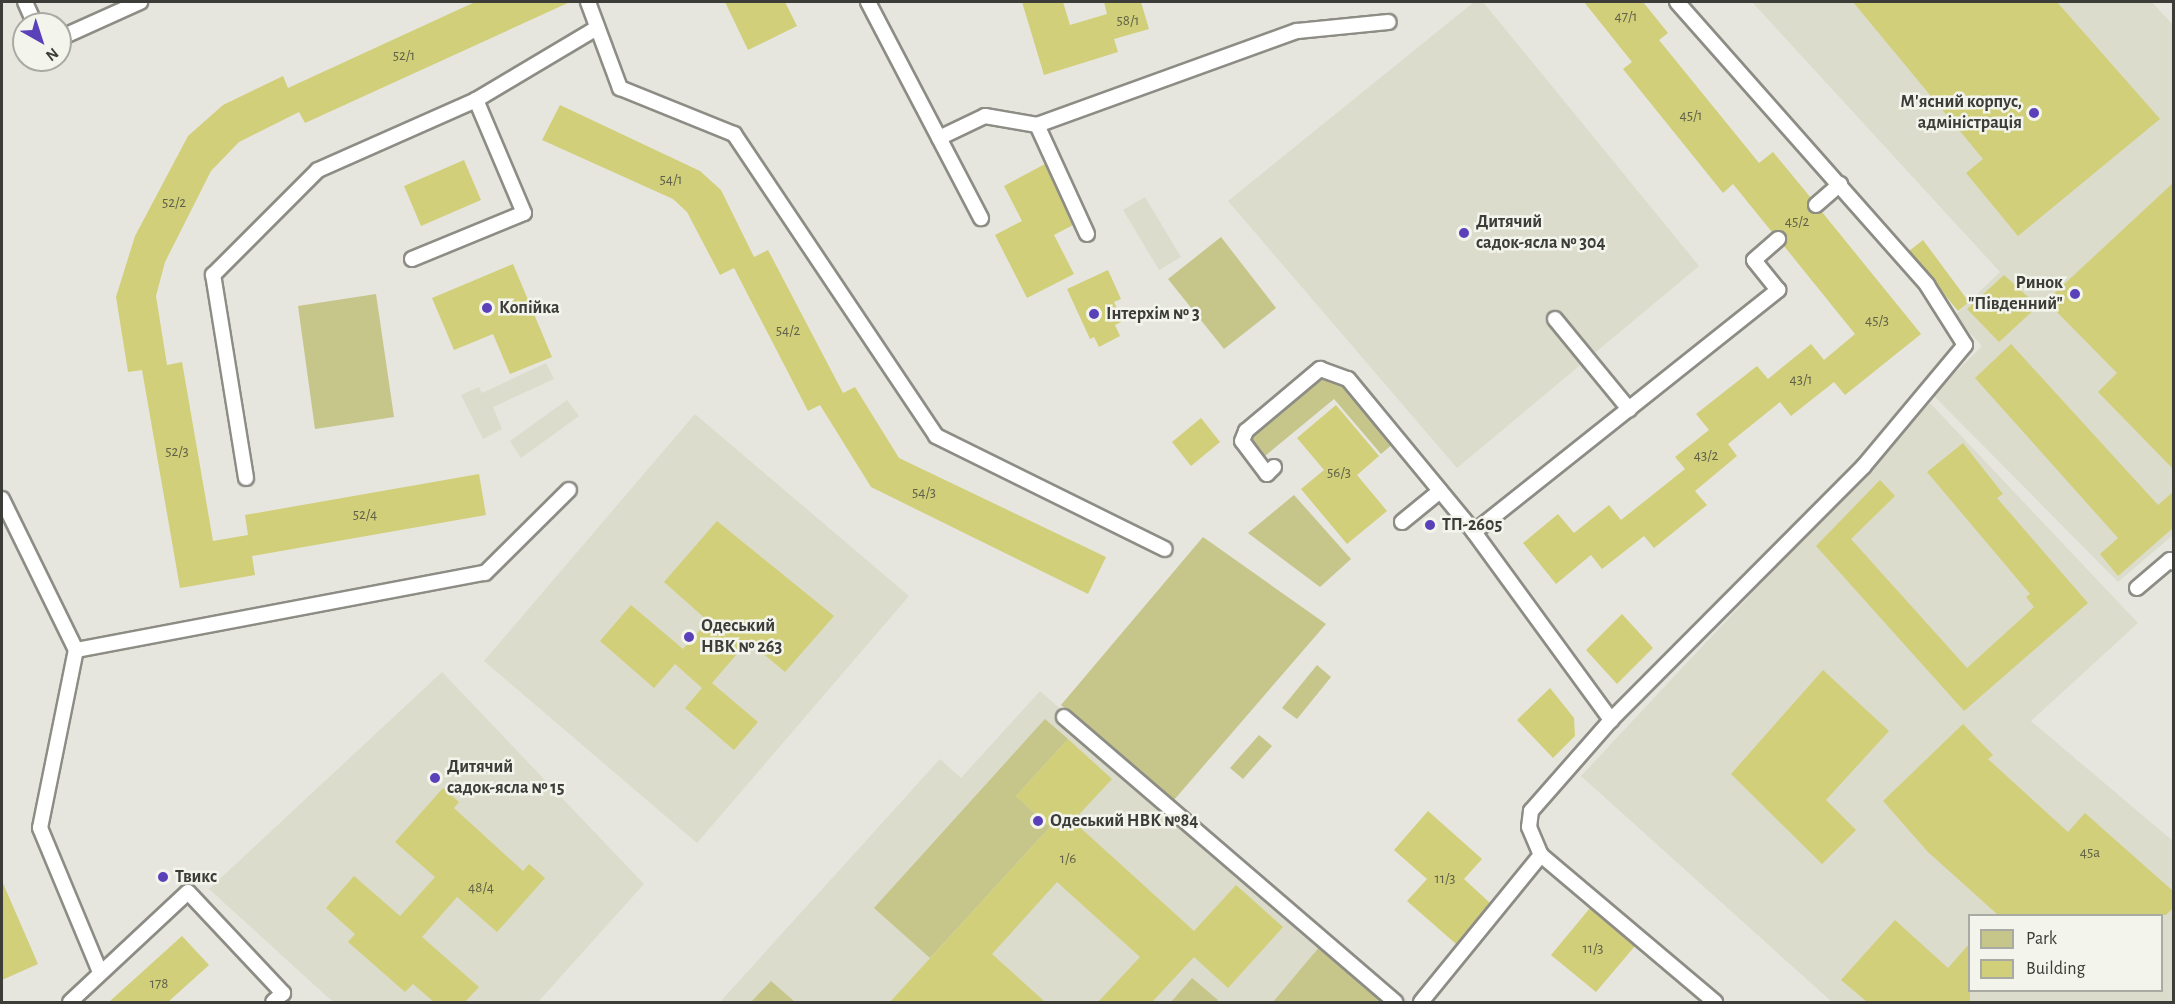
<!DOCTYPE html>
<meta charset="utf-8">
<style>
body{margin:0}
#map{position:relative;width:2175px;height:1004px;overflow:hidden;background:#e6e6de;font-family:"Alegreya Sans",sans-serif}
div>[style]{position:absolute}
.built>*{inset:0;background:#dcdccc}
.green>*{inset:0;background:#c6c58a}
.building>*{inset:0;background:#d1cf79}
.roads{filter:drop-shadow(2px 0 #8d8d86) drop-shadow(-2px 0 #8d8d86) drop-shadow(0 2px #8d8d86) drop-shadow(0 -2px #8d8d86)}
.service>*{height:14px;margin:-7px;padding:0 7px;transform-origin:7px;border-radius:7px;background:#fff}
.dots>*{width:16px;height:16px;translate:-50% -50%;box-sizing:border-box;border:3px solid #f3f4eb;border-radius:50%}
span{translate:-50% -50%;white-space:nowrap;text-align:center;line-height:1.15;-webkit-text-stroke:5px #f3f4eb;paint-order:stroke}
.number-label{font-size:15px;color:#616149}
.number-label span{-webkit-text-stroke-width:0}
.poi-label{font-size:18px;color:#3c3c39;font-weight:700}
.right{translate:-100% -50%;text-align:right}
.left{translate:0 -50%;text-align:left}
.frame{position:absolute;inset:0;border:3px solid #3c3c39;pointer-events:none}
.legend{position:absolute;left:1968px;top:914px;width:195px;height:78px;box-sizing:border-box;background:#f3f4eb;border:2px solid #aaaaa4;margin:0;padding:8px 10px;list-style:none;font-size:18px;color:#3c3c39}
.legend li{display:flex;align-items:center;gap:12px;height:30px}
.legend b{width:30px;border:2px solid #aaaaa4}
.north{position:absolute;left:12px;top:12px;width:60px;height:60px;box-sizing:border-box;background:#f3f4eb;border:2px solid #aaaaa4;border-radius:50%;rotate:141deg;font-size:16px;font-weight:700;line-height:24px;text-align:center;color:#3c3c39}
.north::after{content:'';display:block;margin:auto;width:21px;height:27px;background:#5b41b9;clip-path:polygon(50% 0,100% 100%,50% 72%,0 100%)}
</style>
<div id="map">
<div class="built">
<i style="clip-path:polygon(1474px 2px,1483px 2px,1699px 266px,1457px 468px,1228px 201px)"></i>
<i style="clip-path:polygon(1752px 2px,2152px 2px,2173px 25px,2173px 535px,2118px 582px,1933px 395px,1982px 346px,1954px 316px,2000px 272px)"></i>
<i style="clip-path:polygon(1145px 197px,1181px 257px,1159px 270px,1123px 210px)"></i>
<i style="clip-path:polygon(546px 363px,554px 379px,493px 407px,502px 429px,483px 439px,461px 395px,479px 387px,482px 393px)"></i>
<i style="clip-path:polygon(567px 400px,579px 416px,521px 458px,510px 441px)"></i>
<i style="clip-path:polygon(evenodd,1930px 403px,2138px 623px,2031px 721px,2173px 841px,2173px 1002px,1832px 1002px,1581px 776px,1930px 403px,1970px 916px,2162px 916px,2162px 990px,1970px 990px,1970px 916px)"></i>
<i style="clip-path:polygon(695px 414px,909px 596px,697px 843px,484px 661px)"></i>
<i style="clip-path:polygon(442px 672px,644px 884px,538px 1002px,333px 1002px,209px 889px)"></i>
<i style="clip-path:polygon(1040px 691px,1150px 786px,1409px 1002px,720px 1002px,940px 759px,961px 778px)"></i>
</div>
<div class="green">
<i style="clip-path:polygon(1221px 237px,1276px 308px,1224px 349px,1168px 279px)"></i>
<i style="clip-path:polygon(376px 294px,394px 417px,315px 429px,298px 306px)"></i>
<i style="clip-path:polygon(1320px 377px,1347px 387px,1394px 443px,1381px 454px,1334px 399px,1265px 456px,1250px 439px,1253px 433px)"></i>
<i style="clip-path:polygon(1294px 495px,1351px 559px,1320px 587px,1248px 533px)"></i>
<i style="clip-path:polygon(1203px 537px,1326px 624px,1174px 800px,1061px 705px)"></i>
<i style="clip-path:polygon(1317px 665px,1331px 677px,1297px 719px,1282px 708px)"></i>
<i style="clip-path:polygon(1045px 719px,1068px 739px,1016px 796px,1050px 827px,930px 958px,874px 908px)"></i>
<i style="clip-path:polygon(1259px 735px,1272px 746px,1243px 779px,1230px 768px)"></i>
<i style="clip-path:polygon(1321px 945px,1390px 1002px,1273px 1002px)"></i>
<i style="clip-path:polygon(1192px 978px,1218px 1000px,1216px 1002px,1171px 1002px)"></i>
<i style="clip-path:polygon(771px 981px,795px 1002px,751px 1002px)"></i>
</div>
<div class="building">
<i style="clip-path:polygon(475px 2px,570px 2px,305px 123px,299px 112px,239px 142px,211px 171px,165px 262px,156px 296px,167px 365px,182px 362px,213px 541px,248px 535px,245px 515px,479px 474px,486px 515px,252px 556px,255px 575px,180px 588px,142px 370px,128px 372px,116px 297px,135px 236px,188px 136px,223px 105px,283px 76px,288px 88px)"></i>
<i style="clip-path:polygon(725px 2px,785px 2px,797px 26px,748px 50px)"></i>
<i style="clip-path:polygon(1022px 2px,1063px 2px,1070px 25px,1107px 14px,1104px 2px,1141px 2px,1149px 29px,1114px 39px,1118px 52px,1044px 75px)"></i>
<i style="clip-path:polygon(1584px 2px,1643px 2px,1668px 33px,1659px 40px,1759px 163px,1773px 152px,1811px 198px,1809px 210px,1822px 212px,1921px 334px,1845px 395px,1834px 382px,1791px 416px,1780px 402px,1728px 444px,1737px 456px,1695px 491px,1707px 505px,1654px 548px,1644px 536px,1602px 569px,1591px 555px,1556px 584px,1523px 543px,1558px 514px,1574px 533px,1609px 505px,1621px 520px,1685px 469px,1675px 457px,1709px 430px,1696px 414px,1757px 366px,1768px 379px,1811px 344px,1824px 360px,1855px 334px,1784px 246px,1784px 233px,1772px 232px,1733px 184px,1723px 193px,1623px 69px,1632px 62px)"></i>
<i style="clip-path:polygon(1853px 2px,2057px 2px,2160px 119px,2018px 236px,1966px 173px,1983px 159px)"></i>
<i style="clip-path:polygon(560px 105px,700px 171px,721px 190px,754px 257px,768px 250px,843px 393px,855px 387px,899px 458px,1106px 557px,1088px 594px,871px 487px,820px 405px,808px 411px,734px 268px,720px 275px,687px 212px,673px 199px,542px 140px)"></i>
<i style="clip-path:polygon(464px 160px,481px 200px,421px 226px,404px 186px)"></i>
<i style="clip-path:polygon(1045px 164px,1073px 225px,1054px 235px,1074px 274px,1027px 298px,995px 235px,1022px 221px,1004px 186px)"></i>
<i style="clip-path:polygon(2174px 182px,2174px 470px,2098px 392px,2117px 373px,2046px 301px)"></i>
<i style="clip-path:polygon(1923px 240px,1969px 302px,1958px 311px,1909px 251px)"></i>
<i style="clip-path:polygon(513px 264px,552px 357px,510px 374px,493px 334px,454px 350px,432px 298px)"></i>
<i style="clip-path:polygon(1108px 270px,1121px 299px,1114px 302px,1123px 321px,1115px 325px,1120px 336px,1099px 347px,1094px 337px,1090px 339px,1067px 289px)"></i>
<i style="clip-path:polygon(2004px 275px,2038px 306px,1999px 342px,1967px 309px)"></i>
<i style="clip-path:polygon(2011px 344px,2158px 505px,2174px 491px,2174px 527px,2118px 576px,2100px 554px,2118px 538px,1975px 378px)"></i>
<i style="clip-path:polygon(1336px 405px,1379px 456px,1357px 475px,1387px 511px,1347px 544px,1301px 489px,1324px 470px,1297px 438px)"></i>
<i style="clip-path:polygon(1201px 418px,1220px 442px,1191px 466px,1172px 442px)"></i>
<i style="clip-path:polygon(1963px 443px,2003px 494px,1997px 498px,2088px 603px,1964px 711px,1816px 546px,1880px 480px,1895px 496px,1851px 539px,1967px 668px,2034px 607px,2026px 597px,2030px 594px,1927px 472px)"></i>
<i style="clip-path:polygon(717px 521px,834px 616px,785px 672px,748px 641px,712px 683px,758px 722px,734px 750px,685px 708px,702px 688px,675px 664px,654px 688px,600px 641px,631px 605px,683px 649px,708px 621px,664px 582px)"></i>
<i style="clip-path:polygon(1622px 614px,1653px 648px,1617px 684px,1586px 650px)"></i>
<i style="clip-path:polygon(1823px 670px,1889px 731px,1826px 800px,1856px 830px,1822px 864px,1731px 774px)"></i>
<i style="clip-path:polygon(1550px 688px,1574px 718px,1575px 736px,1553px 758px,1517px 720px)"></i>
<i style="clip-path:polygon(1963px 724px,1993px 755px,1988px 759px,2068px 832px,2085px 813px,2174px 892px,2174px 907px,2166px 915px,1998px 915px,1928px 852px,1883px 801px)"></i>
<i style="clip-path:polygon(1068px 739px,1112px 779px,1073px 821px,1194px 931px,1236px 885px,1283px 927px,1228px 988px,1194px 957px,1152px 1002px,1098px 1002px,1140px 957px,1057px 882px,992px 954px,1045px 1002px,890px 1002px,1050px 827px,1016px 796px)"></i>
<i style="clip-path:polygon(443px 788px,459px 802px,454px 808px,523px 871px,529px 864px,545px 878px,497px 932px,457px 897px,422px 937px,479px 987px,465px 1002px,434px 1002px,413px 984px,405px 992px,348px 942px,355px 934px,326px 908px,354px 876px,400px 916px,435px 877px,395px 842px)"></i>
<i style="clip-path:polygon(1428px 811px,1482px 859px,1464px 879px,1490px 903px,1456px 944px,1407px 901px,1427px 879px,1394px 850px)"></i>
<i style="clip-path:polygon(2px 881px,38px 964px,2px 980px)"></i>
<i style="clip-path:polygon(1590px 908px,1635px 946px,1596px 992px,1551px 955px)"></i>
<i style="clip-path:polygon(1895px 920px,1948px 968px,1970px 943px,1970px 1002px,1867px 1002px,1841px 980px)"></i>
<i style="clip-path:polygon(182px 936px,209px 965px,168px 1002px,109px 1002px)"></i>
</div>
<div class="roads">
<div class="service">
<i style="left:25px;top:2px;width:24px;rotate:66deg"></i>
<i style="left:588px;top:2px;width:92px;rotate:69.6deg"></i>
<i style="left:620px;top:88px;width:123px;rotate:22deg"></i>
<i style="left:734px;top:134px;width:363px;rotate:56.2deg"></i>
<i style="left:936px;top:436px;width:255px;rotate:26.3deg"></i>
<i style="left:868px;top:2px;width:244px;rotate:62.4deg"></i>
<i style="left:1677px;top:2px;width:378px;rotate:48.5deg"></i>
<i style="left:1927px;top:285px;width:71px;rotate:57.7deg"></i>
<i style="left:1965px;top:345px;width:159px;rotate:129.9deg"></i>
<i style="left:1863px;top:467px;width:357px;rotate:134.9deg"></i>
<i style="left:1611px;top:720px;width:121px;rotate:131.3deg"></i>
<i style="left:1531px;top:811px;width:16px;rotate:97deg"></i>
<i style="left:1529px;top:827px;width:30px;rotate:67deg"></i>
<i style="left:1541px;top:855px;width:228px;rotate:40.2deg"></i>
<i style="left:60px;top:38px;width:88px;rotate:-24.2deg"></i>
<i style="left:939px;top:138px;width:51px;rotate:-25.6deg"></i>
<i style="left:985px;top:116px;width:53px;rotate:9.8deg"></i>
<i style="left:1816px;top:205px;width:32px;rotate:-41deg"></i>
<i style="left:1087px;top:234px;width:120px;rotate:-114.6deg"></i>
<i style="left:1037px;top:125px;width:276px;rotate:-19.9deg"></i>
<i style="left:1297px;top:31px;width:92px;rotate:-5.6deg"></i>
<i style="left:412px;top:259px;width:121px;rotate:-22.3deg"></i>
<i style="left:524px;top:213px;width:123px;rotate:-113deg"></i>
<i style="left:1555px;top:319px;width:117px;rotate:50.6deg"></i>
<i style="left:1274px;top:467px;width:10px;rotate:135deg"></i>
<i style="left:1267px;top:474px;width:41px;rotate:-127.1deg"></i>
<i style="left:1242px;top:441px;width:11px;rotate:-68deg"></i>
<i style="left:1246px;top:431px;width:97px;rotate:-40deg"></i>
<i style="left:1320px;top:369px;width:30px;rotate:20deg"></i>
<i style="left:1348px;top:379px;width:198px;rotate:50.5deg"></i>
<i style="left:1474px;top:532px;width:233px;rotate:53.9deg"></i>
<i style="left:246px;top:478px;width:206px;rotate:-99.2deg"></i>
<i style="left:213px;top:275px;width:148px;rotate:-45deg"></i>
<i style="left:318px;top:170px;width:173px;rotate:-23.9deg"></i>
<i style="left:476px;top:100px;width:141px;rotate:-30.8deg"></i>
<i style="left:2px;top:499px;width:168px;rotate:63.9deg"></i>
<i style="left:1402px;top:522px;width:49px;rotate:-39.2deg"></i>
<i style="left:1474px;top:532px;width:389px;rotate:-38.5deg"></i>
<i style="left:1778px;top:290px;width:38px;rotate:-129deg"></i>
<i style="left:1754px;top:260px;width:32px;rotate:-41deg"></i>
<i style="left:2137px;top:588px;width:43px;rotate:-40.3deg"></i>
<i style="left:2170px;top:560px;width:5px;rotate:37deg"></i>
<i style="left:1064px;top:717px;width:437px;rotate:40.7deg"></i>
<i style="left:100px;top:972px;width:156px;rotate:-112.6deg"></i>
<i style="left:40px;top:828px;width:182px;rotate:-78.6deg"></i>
<i style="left:76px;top:650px;width:416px;rotate:-10.7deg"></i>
<i style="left:485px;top:573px;width:118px;rotate:-44.7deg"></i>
<i style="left:70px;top:1002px;width:161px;rotate:-43deg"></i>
<i style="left:188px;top:892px;width:139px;rotate:46.8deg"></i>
<i style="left:283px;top:993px;width:13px;rotate:138deg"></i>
<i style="left:1421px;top:1002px;width:190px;rotate:-50.8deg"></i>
</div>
</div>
<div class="dots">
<i style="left:2034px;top:113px;background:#5b41b9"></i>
<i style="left:1464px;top:233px;background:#5b41b9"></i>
<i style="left:2075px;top:294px;background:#5b41b9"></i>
<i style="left:487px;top:308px;background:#5b41b9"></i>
<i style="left:1094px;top:314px;background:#5b41b9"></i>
<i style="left:1430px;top:525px;background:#5b41b9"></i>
<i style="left:689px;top:637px;background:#5b41b9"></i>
<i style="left:435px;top:778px;background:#5b41b9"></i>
<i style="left:1038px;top:821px;background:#5b41b9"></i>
<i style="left:163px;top:877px;background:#5b41b9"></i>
</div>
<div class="number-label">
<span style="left:1626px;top:17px">47/1</span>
<span style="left:1128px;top:21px">58/1</span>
<span style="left:404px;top:56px">52/1</span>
<span style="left:1691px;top:116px">45/1</span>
<span style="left:671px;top:180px">54/1</span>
<span style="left:174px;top:203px">52/2</span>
<span style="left:1797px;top:222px">45/2</span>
<span style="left:1877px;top:321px">45/3</span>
<span style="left:788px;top:331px">54/2</span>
<span style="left:1801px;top:380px">43/1</span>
<span style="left:177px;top:452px">52/3</span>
<span style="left:1706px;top:456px">43/2</span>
<span style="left:1339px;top:473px">56/3</span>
<span style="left:924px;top:493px">54/3</span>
<span style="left:365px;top:515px">52/4</span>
<span style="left:2090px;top:853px">45а</span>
<span style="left:1068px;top:859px">1/6</span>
<span style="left:1445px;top:879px">11/3</span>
<span style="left:481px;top:888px">48/4</span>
<span style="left:1593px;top:949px">11/3</span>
<span style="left:159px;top:984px">178</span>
</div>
<div class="poi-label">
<span class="right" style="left:2022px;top:113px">М'ясний корпус,<br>адміністрація</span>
<span class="left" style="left:1476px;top:233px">Дитячий<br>садок-ясла № 304</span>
<span class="right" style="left:2063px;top:294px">Ринок<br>"Південний"</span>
<span class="left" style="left:499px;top:308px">Копійка</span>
<span class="left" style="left:1106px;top:314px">Інтерхім № 3</span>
<span class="left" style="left:1442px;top:525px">ТП-2605</span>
<span class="left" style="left:701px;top:637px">Одеський<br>НВК № 263</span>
<span class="left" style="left:447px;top:778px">Дитячий<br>садок-ясла № 15</span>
<span class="left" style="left:1050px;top:821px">Одеський НВК №84</span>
<span class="left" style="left:175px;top:877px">Твикс</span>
</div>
<div class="frame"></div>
<ul class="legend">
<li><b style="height:16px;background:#c6c58a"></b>Park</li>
<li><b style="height:16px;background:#d1cf79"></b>Building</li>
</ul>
<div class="north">N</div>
</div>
